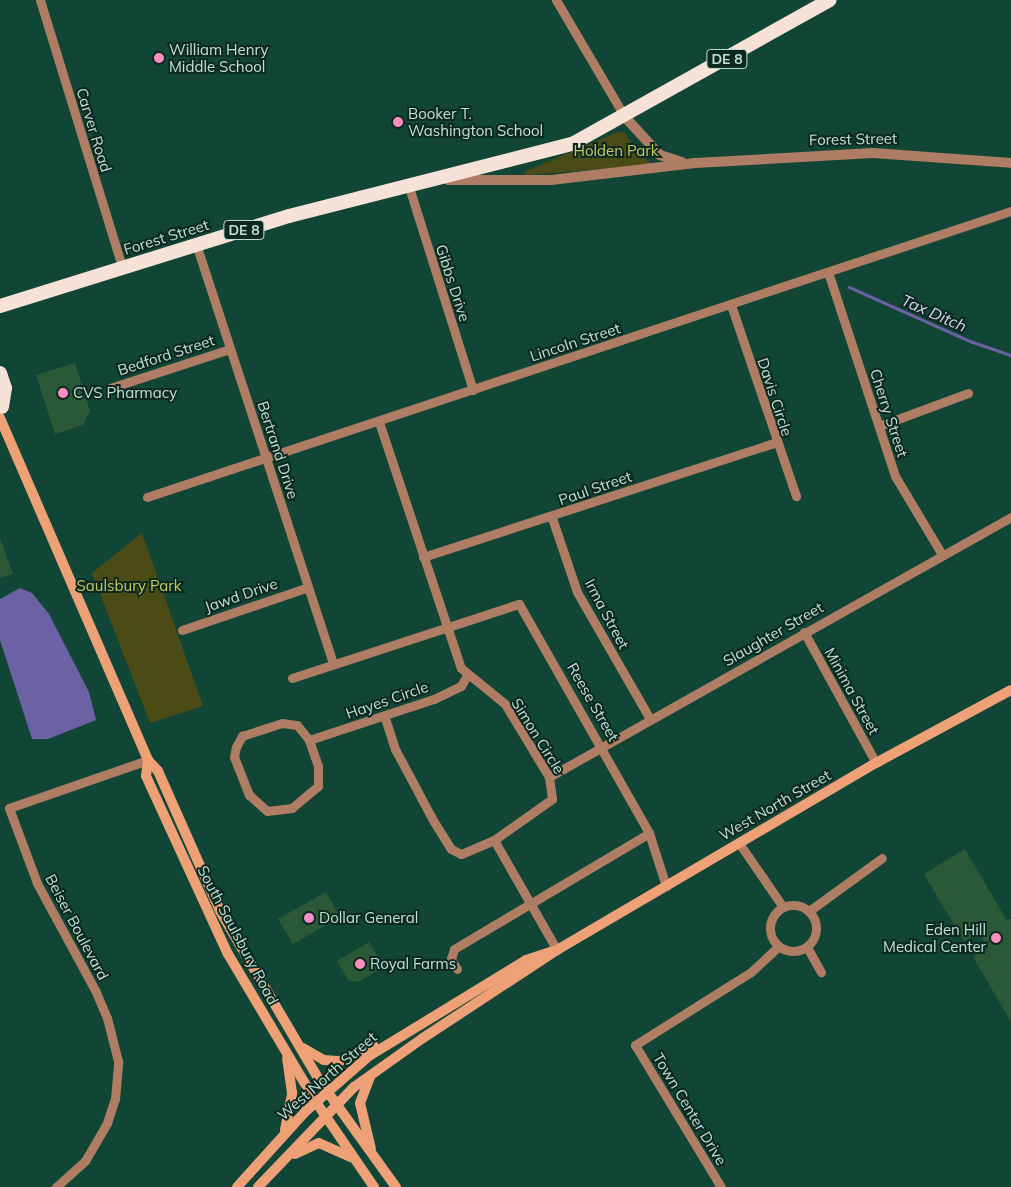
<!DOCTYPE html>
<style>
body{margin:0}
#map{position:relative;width:1011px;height:1187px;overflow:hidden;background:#114637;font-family:Mulish,sans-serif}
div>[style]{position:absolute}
.green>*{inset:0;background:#4b4b15}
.water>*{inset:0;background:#6c62a3}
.stream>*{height:2.5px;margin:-1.25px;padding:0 1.25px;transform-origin:1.25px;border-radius:1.25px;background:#6c62a3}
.building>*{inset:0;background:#2b5836}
.minor>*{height:9px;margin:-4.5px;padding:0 4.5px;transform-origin:4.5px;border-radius:4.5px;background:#ae7d63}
.minor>.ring{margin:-4.5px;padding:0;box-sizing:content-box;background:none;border:9px solid #ae7d63;border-radius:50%}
.tertiary>*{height:10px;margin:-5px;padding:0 5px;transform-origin:5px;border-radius:5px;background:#ae7d63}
.secondary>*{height:10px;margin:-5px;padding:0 5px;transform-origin:5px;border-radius:5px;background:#eea176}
.trunk>*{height:14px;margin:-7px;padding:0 7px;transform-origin:7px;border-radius:7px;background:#f6e2d7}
.dots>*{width:14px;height:14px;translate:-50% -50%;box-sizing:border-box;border:2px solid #0d2820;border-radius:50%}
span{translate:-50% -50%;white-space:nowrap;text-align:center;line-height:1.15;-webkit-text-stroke:4px #0d2820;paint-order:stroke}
.shield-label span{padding:1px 4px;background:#0d2820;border:1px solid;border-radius:4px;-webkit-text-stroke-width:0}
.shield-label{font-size:14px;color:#c0e0d3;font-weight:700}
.poi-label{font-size:15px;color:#c0e0d3}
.left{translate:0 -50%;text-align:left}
.right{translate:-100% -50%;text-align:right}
.street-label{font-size:15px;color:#c0e0d3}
.park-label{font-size:15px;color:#c6c85d}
.water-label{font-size:16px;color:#dbd7fd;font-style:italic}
</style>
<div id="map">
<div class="green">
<i style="clip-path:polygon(618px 132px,624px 132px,637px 151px,653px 165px,526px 175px,524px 172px)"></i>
<i style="clip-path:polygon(142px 533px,203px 706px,150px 723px,92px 573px)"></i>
</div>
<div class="water">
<i style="clip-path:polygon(20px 588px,32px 593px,49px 614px,89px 692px,96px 720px,48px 739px,32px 739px,0 640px,0 599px)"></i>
</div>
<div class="stream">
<i style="left:849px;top:287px;width:133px;rotate:24.1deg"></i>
<i style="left:970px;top:341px;width:43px;rotate:18.9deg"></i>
</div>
<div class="building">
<i style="clip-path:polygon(75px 363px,90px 411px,83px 425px,55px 434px,36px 375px)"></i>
<i style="clip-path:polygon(0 538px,13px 574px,0 578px)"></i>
<i style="clip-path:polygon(965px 849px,1007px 921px,1011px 919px,1011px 1022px,973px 957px,988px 949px,979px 933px,964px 942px,924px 874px)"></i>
<i style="clip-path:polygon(326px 892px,340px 917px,293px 944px,278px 919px)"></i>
<i style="clip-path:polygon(369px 942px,384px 967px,358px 982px,348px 980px,337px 961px)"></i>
</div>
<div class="minor">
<i style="left:40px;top:0;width:279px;rotate:72.9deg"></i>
<i style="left:556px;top:0;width:136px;rotate:59.5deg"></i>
<i style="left:408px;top:184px;width:216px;rotate:72.5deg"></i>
<i style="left:196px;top:244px;width:442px;rotate:71.9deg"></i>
<i style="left:828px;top:272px;width:215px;rotate:71.8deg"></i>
<i style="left:895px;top:476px;width:90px;rotate:59.1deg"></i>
<i style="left:731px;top:305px;width:202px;rotate:71.2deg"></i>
<i style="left:110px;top:388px;width:126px;rotate:-18deg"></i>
<i style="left:379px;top:422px;width:259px;rotate:71.6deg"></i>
<i style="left:461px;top:668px;width:57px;rotate:39.3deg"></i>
<i style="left:505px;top:704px;width:85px;rotate:58.9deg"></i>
<i style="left:549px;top:777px;width:22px;rotate:82deg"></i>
<i style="left:552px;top:799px;width:71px;rotate:144.7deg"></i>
<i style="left:494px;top:840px;width:36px;rotate:157deg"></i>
<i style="left:461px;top:854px;width:11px;rotate:-153deg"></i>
<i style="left:451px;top:849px;width:32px;rotate:-122deg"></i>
<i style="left:434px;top:822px;width:83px;rotate:-118.1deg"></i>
<i style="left:395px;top:749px;width:35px;rotate:-108deg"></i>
<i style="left:879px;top:426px;width:95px;rotate:-20.3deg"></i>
<i style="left:147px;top:497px;width:910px;rotate:-18.32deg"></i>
<i style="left:552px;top:518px;width:78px;rotate:71.3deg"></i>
<i style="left:577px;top:592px;width:146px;rotate:60.1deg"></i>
<i style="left:423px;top:557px;width:371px;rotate:-18deg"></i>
<i style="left:182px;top:630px;width:133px;rotate:-18.8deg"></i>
<i style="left:804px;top:632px;width:149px;rotate:61.2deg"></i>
<i style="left:292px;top:678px;width:239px;rotate:-18.1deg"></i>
<i style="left:519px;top:604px;width:263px;rotate:60.4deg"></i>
<i style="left:649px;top:833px;width:56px;rotate:72.2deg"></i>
<i style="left:282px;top:723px;width:15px;rotate:8deg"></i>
<i style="left:297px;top:725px;width:19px;rotate:51deg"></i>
<i style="left:309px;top:740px;width:28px;rotate:71deg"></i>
<i style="left:318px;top:766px;width:20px;rotate:90deg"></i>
<i style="left:318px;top:786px;width:34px;rotate:140deg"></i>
<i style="left:292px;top:808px;width:25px;rotate:173deg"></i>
<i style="left:267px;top:811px;width:24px;rotate:-138deg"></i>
<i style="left:249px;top:795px;width:41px;rotate:-111.5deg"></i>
<i style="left:234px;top:757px;width:10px;rotate:-79deg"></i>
<i style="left:236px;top:747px;width:13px;rotate:-61deg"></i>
<i style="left:242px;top:736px;width:42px;rotate:-18deg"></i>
<i style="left:309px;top:740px;width:132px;rotate:-18.2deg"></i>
<i style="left:434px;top:699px;width:30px;rotate:-26deg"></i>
<i style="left:461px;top:686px;width:13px;rotate:-61deg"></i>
<i style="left:549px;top:777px;width:530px;rotate:-29.37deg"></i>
<i style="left:494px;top:840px;width:127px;rotate:60.2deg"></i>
<i style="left:739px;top:843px;width:78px;rotate:55.5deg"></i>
<i class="ring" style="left:770px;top:905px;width:37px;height:37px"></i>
<i style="left:809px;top:911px;width:90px;rotate:-36deg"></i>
<i style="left:807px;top:947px;width:29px;rotate:61deg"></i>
<i style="left:457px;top:969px;width:12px;rotate:-121deg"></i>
<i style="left:451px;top:959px;width:10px;rotate:-73deg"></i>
<i style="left:454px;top:949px;width:227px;rotate:-30.7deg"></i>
<i style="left:56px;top:1187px;width:39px;rotate:-42deg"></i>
<i style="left:85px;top:1161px;width:44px;rotate:-59.9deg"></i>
<i style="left:107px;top:1123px;width:25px;rotate:-72deg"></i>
<i style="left:115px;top:1099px;width:38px;rotate:-85deg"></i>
<i style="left:118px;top:1061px;width:44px;rotate:-104.3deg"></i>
<i style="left:107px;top:1018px;width:30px;rotate:-113deg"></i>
<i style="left:95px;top:990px;width:122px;rotate:-118.5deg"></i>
<i style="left:37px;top:883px;width:80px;rotate:-110.5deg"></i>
<i style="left:9px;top:808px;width:147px;rotate:-19.1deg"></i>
<i style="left:721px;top:1187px;width:166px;rotate:-121.2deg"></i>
<i style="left:635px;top:1045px;width:137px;rotate:-32.2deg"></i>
<i style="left:751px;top:972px;width:38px;rotate:-43deg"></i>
</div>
<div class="tertiary">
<i style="left:625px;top:117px;width:52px;rotate:47.4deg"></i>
<i style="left:660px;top:155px;width:23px;rotate:18deg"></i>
<i style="left:448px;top:180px;width:103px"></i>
<i style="left:551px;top:180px;width:145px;rotate:-6.7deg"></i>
<i style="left:695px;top:163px;width:178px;rotate:-3.2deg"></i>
<i style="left:873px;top:153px;width:138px;rotate:4.1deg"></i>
</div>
<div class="secondary">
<i style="left:0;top:418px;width:373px;rotate:66.6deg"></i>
<i style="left:148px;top:760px;width:15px;rotate:48deg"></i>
<i style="left:158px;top:771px;width:153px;rotate:66.1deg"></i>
<i style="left:220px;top:911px;width:196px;rotate:59.6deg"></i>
<i style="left:319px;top:1080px;width:132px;rotate:54.3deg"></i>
<i style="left:148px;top:760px;width:16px;rotate:97deg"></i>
<i style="left:146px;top:776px;width:196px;rotate:65.3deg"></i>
<i style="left:228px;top:954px;width:172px;rotate:59.3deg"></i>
<i style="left:316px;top:1102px;width:103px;rotate:55.7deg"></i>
<i style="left:303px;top:1048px;width:24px;rotate:30deg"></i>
<i style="left:324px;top:1060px;width:16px;rotate:4deg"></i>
<i style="left:340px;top:1061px;width:37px;rotate:-24deg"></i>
<i style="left:370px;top:1077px;width:28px;rotate:111deg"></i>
<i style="left:360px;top:1103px;width:47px;rotate:76.6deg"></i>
<i style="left:285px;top:1130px;width:38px;rotate:-79deg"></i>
<i style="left:292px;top:1093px;width:35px;rotate:-98deg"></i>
<i style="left:295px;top:1154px;width:26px;rotate:-25deg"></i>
<i style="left:319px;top:1143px;width:35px;rotate:24deg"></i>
<i style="left:237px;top:1187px;width:103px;rotate:-47.8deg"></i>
<i style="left:306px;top:1111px;width:84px;rotate:-41.1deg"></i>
<i style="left:369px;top:1056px;width:184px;rotate:-31.4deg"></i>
<i style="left:526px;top:960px;width:28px;rotate:-18deg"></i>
<i style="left:258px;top:1187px;width:139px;rotate:-46.2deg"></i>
<i style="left:354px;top:1087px;width:85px;rotate:-35.4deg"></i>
<i style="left:423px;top:1038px;width:160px;rotate:-33.3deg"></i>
<i style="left:557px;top:950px;width:370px;rotate:-30.4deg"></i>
<i style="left:876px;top:763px;width:153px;rotate:-28.4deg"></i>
</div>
<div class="trunk">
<i style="left:0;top:306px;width:303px;rotate:-17.3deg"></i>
<i style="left:289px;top:216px;width:292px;rotate:-14.3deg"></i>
<i style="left:572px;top:144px;width:295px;rotate:-29.2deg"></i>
<i style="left:0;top:373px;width:16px;rotate:72deg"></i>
<i style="left:5px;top:388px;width:19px;rotate:99deg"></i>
</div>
<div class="dots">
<i style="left:159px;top:58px;background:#fb8fc4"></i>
<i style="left:398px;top:122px;background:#fb8fc4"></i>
<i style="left:63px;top:393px;background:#fb8fc4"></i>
<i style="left:309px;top:918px;background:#fb8fc4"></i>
<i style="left:996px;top:938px;background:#fb8fc4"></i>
<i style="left:360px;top:964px;background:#fb8fc4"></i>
</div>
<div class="shield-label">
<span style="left:727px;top:59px">DE 8</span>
<span style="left:244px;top:230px">DE 8</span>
</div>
<div class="poi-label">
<span class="left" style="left:169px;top:58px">William Henry<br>Middle School</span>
<span class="left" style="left:408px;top:122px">Booker T.<br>Washington School</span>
<span class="left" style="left:73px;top:393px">CVS Pharmacy</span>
<span class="left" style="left:319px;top:918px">Dollar General</span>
<span class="right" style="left:986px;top:938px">Eden Hill<br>Medical Center</span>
<span class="left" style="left:370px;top:964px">Royal Farms</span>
</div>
<div class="street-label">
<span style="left:94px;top:130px;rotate:73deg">Carver Road</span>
<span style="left:853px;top:139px;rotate:-1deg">Forest Street</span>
<span style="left:166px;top:237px;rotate:-17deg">Forest Street</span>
<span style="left:453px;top:283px;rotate:72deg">Gibbs Drive</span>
<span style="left:575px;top:342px;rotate:-18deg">Lincoln Street</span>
<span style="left:166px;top:355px;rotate:-18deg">Bedford Street</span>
<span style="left:775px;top:397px;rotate:72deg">Davis Circle</span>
<span style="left:889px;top:413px;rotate:72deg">Cherry Street</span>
<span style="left:278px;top:450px;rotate:72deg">Bertrand Drive</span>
<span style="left:595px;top:488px;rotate:-19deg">Paul Street</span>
<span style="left:241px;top:595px;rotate:-19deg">Jawd Drive</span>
<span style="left:607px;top:614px;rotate:62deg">Irma Street</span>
<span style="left:773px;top:634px;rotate:-30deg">Slaughter Street</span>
<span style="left:852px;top:691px;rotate:61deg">Minima Street</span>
<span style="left:387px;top:700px;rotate:-19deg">Hayes Circle</span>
<span style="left:593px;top:702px;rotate:60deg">Reese Street</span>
<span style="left:538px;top:736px;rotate:58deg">Simon Circle</span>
<span style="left:775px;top:805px;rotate:-30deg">West North Street</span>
<span style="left:77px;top:927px;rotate:62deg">Beiser Boulevard</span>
<span style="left:238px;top:935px;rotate:62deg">South Saulsbury Road</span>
<span style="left:327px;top:1076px;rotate:-41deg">West North Street</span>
<span style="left:690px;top:1109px;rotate:59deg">Town Center Drive</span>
</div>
<div class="park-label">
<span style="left:616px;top:151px">Holden Park</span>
<span style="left:129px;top:586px">Saulsbury Park</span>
</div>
<div class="water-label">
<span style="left:934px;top:313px;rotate:24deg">Tax Ditch</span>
</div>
</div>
